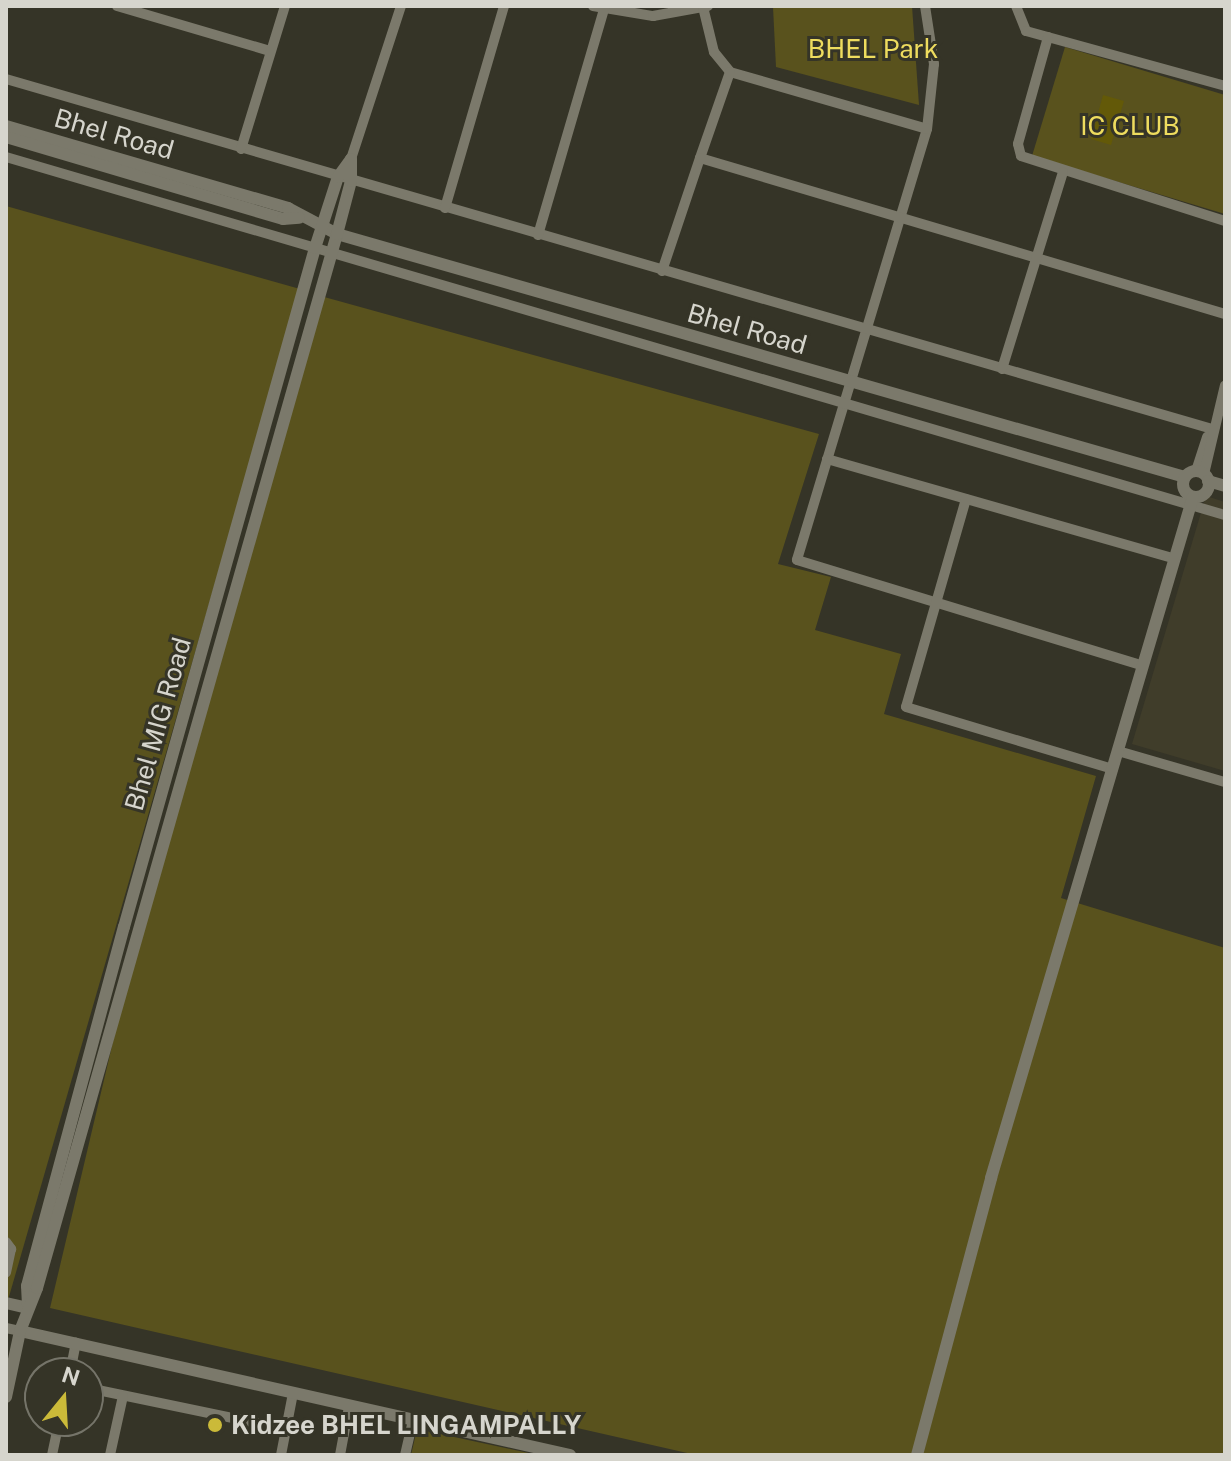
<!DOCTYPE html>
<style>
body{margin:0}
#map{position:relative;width:1231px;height:1461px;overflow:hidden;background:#353427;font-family:"Public Sans",sans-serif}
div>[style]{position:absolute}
.built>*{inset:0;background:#403d2a}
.green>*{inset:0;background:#59521d}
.water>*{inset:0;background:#635908}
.minor>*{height:10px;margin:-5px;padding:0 5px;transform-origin:5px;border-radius:5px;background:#7b796b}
.tertiary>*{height:12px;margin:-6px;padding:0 6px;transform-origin:6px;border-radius:6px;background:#7b796b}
.tertiary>.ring{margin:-6px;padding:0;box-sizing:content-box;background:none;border:12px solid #7b796b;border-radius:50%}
.dots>*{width:22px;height:22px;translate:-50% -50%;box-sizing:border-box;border:4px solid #353427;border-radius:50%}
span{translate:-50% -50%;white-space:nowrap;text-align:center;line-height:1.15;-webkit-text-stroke:6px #353427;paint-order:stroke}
.park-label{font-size:26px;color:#eedc5e}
.street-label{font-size:26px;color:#d6d5cd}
.poi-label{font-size:26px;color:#d6d5cd;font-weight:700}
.left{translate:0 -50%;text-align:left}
.frame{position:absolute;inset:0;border:8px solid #d6d5cd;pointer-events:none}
.north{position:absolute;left:24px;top:1357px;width:80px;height:80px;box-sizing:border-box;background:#353427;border:2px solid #757469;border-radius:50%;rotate:18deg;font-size:22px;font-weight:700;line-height:32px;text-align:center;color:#d6d5cd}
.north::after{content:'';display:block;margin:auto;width:28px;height:36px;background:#cbba39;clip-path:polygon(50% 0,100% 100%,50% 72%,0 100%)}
</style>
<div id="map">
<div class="built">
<i style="clip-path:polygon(1206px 496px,1225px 502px,1225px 771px,1132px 744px)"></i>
</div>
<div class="green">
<i style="clip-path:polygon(912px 6px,919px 105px,776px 67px,773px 7px)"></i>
<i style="clip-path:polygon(1065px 47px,1225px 95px,1225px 214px,1032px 156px)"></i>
<i style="clip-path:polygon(6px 206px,300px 289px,6px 1307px)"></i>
<i style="clip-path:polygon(317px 295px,819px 434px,778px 564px,831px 577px,815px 630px,901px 654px,884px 714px,1096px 776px,1061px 898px,1225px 948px,1225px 1455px,696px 1455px,50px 1308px,139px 932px)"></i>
<i style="clip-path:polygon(417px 1429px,533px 1454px,411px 1455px)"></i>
</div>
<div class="water">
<i style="clip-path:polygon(1103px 95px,1124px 101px,1111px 145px,1091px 139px)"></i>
</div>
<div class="minor">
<i style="left:117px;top:6px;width:159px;rotate:16.4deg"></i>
<i style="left:593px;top:6px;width:61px;rotate:9.5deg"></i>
<i style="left:653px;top:16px;width:56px;rotate:-10.3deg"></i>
<i style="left:925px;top:6px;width:59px;rotate:81.2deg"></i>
<i style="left:934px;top:64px;width:65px;rotate:96.1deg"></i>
<i style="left:927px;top:129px;width:450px;rotate:106.8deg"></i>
<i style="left:797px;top:560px;width:362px;rotate:17deg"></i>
<i style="left:1016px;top:6px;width:27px;rotate:68deg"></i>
<i style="left:1026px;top:31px;width:206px;rotate:15.4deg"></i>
<i style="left:703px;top:7px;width:46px;rotate:76.3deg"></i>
<i style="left:714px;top:52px;width:26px;rotate:51deg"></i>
<i style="left:730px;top:72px;width:205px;rotate:16.1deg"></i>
<i style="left:1048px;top:37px;width:111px;rotate:105.7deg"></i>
<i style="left:1018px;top:144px;width:12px;rotate:76deg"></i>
<i style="left:1021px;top:156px;width:214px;rotate:17.7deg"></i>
<i style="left:6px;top:79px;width:1256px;rotate:16.18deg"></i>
<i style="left:241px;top:149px;width:150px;rotate:-72.9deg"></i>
<i style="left:6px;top:157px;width:1270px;rotate:16.37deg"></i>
<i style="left:700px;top:158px;width:91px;rotate:-70.8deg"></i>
<i style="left:351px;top:159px;width:161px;rotate:-71.9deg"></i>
<i style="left:445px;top:208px;width:210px;rotate:-73.7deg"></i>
<i style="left:538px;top:235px;width:239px;rotate:-73.7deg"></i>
<i style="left:662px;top:271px;width:119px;rotate:-71.4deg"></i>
<i style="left:700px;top:158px;width:548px;rotate:16.55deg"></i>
<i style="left:1002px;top:369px;width:206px;rotate:-72.8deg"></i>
<i style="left:827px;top:459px;width:362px;rotate:16deg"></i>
<i style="left:1196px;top:471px;width:36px;rotate:-72deg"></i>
<i style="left:1204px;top:474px;width:91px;rotate:-76.7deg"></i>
<i style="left:966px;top:499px;width:216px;rotate:106.1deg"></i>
<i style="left:906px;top:707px;width:216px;rotate:16.7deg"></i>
<i style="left:1118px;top:751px;width:111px;rotate:16.2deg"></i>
<i style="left:6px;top:1242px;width:9px;rotate:54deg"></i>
<i style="left:11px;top:1249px;width:24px;rotate:102deg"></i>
<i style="left:6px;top:1328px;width:14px;rotate:12deg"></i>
<i style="left:70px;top:1373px;width:31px;rotate:-79deg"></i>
<i style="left:88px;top:1388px;width:202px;rotate:11.7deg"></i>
<i style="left:52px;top:1455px;width:35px;rotate:-78deg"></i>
<i style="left:110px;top:1455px;width:60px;rotate:-77.6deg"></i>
<i style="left:281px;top:1455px;width:63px;rotate:-79deg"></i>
<i style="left:340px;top:1455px;width:49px;rotate:-79.4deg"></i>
<i style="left:405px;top:1455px;width:35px;rotate:-77deg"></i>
</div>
<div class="tertiary">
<i style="left:6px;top:126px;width:294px;rotate:16.2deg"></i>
<i style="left:288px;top:208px;width:55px;rotate:28deg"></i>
<i style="left:337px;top:234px;width:882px;rotate:15.99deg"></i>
<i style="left:6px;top:137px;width:289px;rotate:16.5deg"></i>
<i style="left:283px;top:219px;width:16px;rotate:-4deg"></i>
<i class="ring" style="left:1183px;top:471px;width:14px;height:14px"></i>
<i style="left:1208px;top:481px;width:18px;rotate:16deg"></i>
<i style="left:6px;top:1303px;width:23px;rotate:13deg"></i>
<i style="left:28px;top:1305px;width:19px;rotate:-93deg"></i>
<i style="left:27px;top:1286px;width:372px;rotate:-74.9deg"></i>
<i style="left:124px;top:927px;width:705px;rotate:-74.29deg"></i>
<i style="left:315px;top:248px;width:75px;rotate:-72.1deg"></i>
<i style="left:338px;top:177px;width:22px;rotate:-54deg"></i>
<i style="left:20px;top:1331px;width:564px;rotate:12.71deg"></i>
<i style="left:6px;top:1397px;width:67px;rotate:-78deg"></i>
<i style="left:20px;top:1331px;width:46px;rotate:-68.4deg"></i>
<i style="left:37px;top:1288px;width:1096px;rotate:-74.11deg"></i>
<i style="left:337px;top:234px;width:55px;rotate:-75.2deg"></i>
<i style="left:351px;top:181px;width:22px;rotate:-90deg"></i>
<i style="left:917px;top:1455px;width:287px;rotate:-75deg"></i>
<i style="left:991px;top:1178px;width:710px;rotate:-73.48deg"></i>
</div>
<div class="dots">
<i style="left:215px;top:1425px;background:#cbba39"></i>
</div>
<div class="park-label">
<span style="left:873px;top:49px">BHEL Park</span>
<span style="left:1130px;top:126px">IC CLUB</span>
</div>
<div class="street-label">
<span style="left:114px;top:134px;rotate:16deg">Bhel Road</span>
<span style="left:747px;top:329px;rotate:16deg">Bhel Road</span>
<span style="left:158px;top:724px;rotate:-74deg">Bhel MIG Road</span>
</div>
<div class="poi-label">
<span class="left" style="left:231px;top:1425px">Kidzee BHEL LINGAMPALLY</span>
</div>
<div class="frame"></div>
<div class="north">N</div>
</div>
